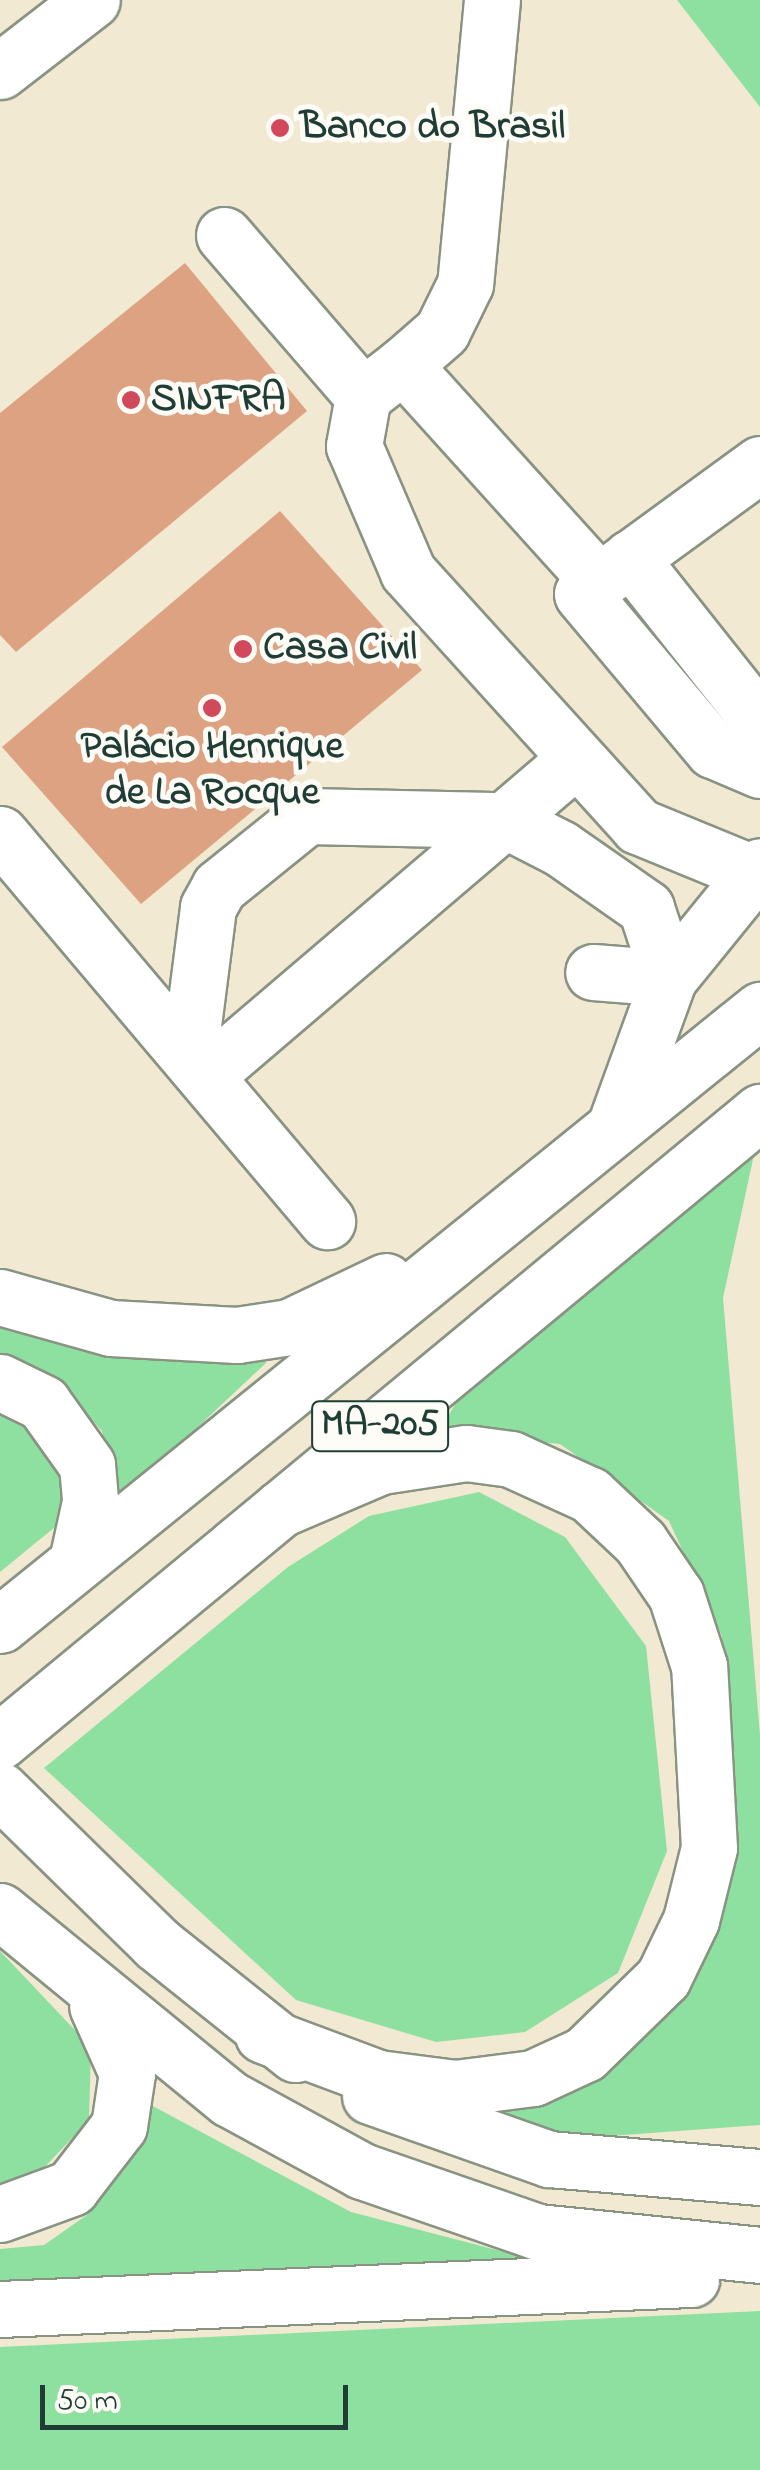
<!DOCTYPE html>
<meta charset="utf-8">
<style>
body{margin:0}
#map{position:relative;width:760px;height:2470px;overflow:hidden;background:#f1e9d1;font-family:"Indie Flower",sans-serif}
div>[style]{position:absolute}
.green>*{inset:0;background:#8ee0a0}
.building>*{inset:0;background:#dda281}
.roads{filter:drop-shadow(2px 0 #889382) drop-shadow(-2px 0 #889382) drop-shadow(0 2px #889382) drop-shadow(0 -2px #889382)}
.minor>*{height:55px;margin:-27.5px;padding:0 27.5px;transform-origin:27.5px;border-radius:27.5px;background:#fff}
.major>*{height:55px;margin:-27.5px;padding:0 27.5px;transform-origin:27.5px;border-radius:27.5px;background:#fff}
.dots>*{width:28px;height:28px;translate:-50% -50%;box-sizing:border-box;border:5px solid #fdfcf7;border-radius:50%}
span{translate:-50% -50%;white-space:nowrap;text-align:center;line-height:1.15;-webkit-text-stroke:10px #fdfcf7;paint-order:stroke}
.shield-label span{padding:2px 8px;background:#fdfcf7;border:2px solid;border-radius:8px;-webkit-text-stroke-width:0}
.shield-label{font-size:38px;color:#1f3d34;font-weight:700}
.poi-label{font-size:40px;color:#1f3d34;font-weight:700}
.left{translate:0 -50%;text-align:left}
.scale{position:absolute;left:40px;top:2385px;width:308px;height:45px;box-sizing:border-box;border:5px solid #1f3d34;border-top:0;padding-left:12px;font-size:30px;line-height:35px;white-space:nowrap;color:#1f3d34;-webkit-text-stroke:8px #fdfcf7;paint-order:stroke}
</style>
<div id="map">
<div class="green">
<i style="clip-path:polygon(677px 0,760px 0,760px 107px)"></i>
<i style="clip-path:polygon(760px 1127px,723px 1298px,760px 1735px,760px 2125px,583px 2138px,493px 2121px,494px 2108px,725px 1897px,722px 1636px,669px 1521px,560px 1444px,439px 1433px,496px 1330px)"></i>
<i style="clip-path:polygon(0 1315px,165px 1360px,267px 1362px,119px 1501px,102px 1431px,53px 1377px,0 1356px)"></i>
<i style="clip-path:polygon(0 1410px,53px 1424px,82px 1505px,0 1572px)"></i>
<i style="clip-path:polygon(479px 1492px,565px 1537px,646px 1646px,667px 1851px,618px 1973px,525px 2032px,436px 2042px,296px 2000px,44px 1768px,288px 1567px,369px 1516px)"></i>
<i style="clip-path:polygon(0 1951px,91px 2047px,89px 2120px,25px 2188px,0 2189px)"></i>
<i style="clip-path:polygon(149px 2104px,351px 2212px,546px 2263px,0 2284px,0 2249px,44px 2245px,87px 2215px,125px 2169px)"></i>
<i style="clip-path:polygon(760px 2311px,760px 2470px,0 2470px,0 2347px)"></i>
</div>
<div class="building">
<i style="clip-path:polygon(185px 263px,307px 411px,16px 652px,0 635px,0 413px)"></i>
<i style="clip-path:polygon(280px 511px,422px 670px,141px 904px,2px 747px)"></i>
</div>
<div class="roads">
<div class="minor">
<i style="left:492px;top:0;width:285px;rotate:95.4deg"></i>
<i style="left:465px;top:284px;width:52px;rotate:116.1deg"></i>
<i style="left:442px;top:331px;width:52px;rotate:138.9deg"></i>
<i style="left:403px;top:365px;width:292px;rotate:47.9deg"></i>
<i style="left:0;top:71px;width:116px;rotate:-37.7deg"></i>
<i style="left:224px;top:235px;width:213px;rotate:49.2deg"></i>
<i style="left:403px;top:365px;width:51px;rotate:142.2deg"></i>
<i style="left:363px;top:396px;width:51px;rotate:100.2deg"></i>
<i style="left:354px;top:446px;width:137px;rotate:66.8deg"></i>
<i style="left:408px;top:572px;width:343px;rotate:47.8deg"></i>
<i style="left:638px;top:826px;width:121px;rotate:22.3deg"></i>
<i style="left:760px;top:464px;width:220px;rotate:143.9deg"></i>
<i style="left:582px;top:594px;width:204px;rotate:50deg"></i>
<i style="left:713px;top:750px;width:51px;rotate:23.1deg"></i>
<i style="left:630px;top:558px;width:209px;rotate:51.6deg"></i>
<i style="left:0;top:834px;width:507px;rotate:49.8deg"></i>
<i style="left:189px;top:1056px;width:150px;rotate:-82.7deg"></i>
<i style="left:208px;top:907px;width:23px;rotate:-61deg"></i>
<i style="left:219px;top:887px;width:113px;rotate:-38.9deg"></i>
<i style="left:307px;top:816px;width:198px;rotate:1.2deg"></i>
<i style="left:505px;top:820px;width:62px;rotate:27deg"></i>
<i style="left:560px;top:848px;width:105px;rotate:34.9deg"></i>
<i style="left:646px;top:908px;width:74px;rotate:71.8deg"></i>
<i style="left:669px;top:978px;width:76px;rotate:-175.5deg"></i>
<i style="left:206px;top:1075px;width:485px;rotate:-40.5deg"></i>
<i style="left:615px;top:1126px;width:158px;rotate:-70deg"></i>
<i style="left:669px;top:978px;width:144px;rotate:-50.9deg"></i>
</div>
<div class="major">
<i style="left:0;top:1297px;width:115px;rotate:15.6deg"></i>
<i style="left:111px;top:1328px;width:126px;rotate:3.2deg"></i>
<i style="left:237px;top:1335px;width:53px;rotate:-8.7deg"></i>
<i style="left:289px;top:1327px;width:107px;rotate:-25.4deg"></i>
<i style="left:0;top:1382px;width:48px;rotate:26deg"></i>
<i style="left:43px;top:1403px;width:76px;rotate:54.6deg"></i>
<i style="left:87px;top:1465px;width:37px;rotate:85deg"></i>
<i style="left:90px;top:1502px;width:60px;rotate:102.4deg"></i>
<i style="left:0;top:1625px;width:978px;rotate:-38.98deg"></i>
<i style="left:0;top:1741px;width:987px;rotate:-39.61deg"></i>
<i style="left:0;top:1790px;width:219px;rotate:44.4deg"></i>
<i style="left:156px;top:1943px;width:178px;rotate:38.6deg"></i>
<i style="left:0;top:1911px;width:297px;rotate:39.3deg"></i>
<i style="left:230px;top:2099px;width:150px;rotate:28.6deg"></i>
<i style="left:362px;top:2171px;width:186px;rotate:19.1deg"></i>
<i style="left:538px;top:2232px;width:223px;rotate:5.9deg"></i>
<i style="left:263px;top:2035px;width:123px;rotate:20.5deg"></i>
<i style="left:378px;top:2078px;width:78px;rotate:7.4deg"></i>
<i style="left:455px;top:2088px;width:79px;rotate:-7.3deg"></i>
<i style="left:533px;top:2078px;width:57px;rotate:-24.8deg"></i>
<i style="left:585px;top:2054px;width:109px;rotate:-44.3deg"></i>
<i style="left:663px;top:1978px;width:64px;rotate:-64.2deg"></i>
<i style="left:691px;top:1920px;width:74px;rotate:-76deg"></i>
<i style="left:709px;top:1848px;width:182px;rotate:-93.1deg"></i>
<i style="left:699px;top:1666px;width:75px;rotate:-107.9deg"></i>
<i style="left:676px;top:1595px;width:64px;rotate:-124.2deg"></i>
<i style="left:640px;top:1542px;width:69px;rotate:-136.8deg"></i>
<i style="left:590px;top:1495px;width:87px;rotate:-155.5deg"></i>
<i style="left:511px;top:1459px;width:45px;rotate:-172.4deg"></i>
<i style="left:466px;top:1453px;width:86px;rotate:171.3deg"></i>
<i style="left:381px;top:1466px;width:110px;rotate:156.9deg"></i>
<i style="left:370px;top:2096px;width:190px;rotate:19.4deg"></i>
<i style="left:549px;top:2159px;width:212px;rotate:4.9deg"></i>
<i style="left:0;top:2214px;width:76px;rotate:-20.1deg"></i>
<i style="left:71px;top:2188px;width:78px;rotate:-52.3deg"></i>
<i style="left:119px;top:2126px;width:54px;rotate:-81.4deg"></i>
<i style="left:127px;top:2073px;width:73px;rotate:-114.1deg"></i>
<i style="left:0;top:2309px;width:692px;rotate:-2.49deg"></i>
</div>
</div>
<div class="dots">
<i style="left:280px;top:128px;background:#d1495b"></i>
<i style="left:131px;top:400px;background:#d1495b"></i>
<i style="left:243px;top:649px;background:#d1495b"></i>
<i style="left:212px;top:708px;background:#d1495b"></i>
</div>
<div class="shield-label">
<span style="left:380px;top:1426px">MA-205</span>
</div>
<div class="poi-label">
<span class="left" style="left:300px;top:128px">Banco do Brasil</span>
<span class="left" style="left:151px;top:400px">SINFRA</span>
<span class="left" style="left:263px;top:649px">Casa Civil</span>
<span style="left:212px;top:771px">Palácio Henrique<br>de La Rocque</span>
</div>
<div class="scale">50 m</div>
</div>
